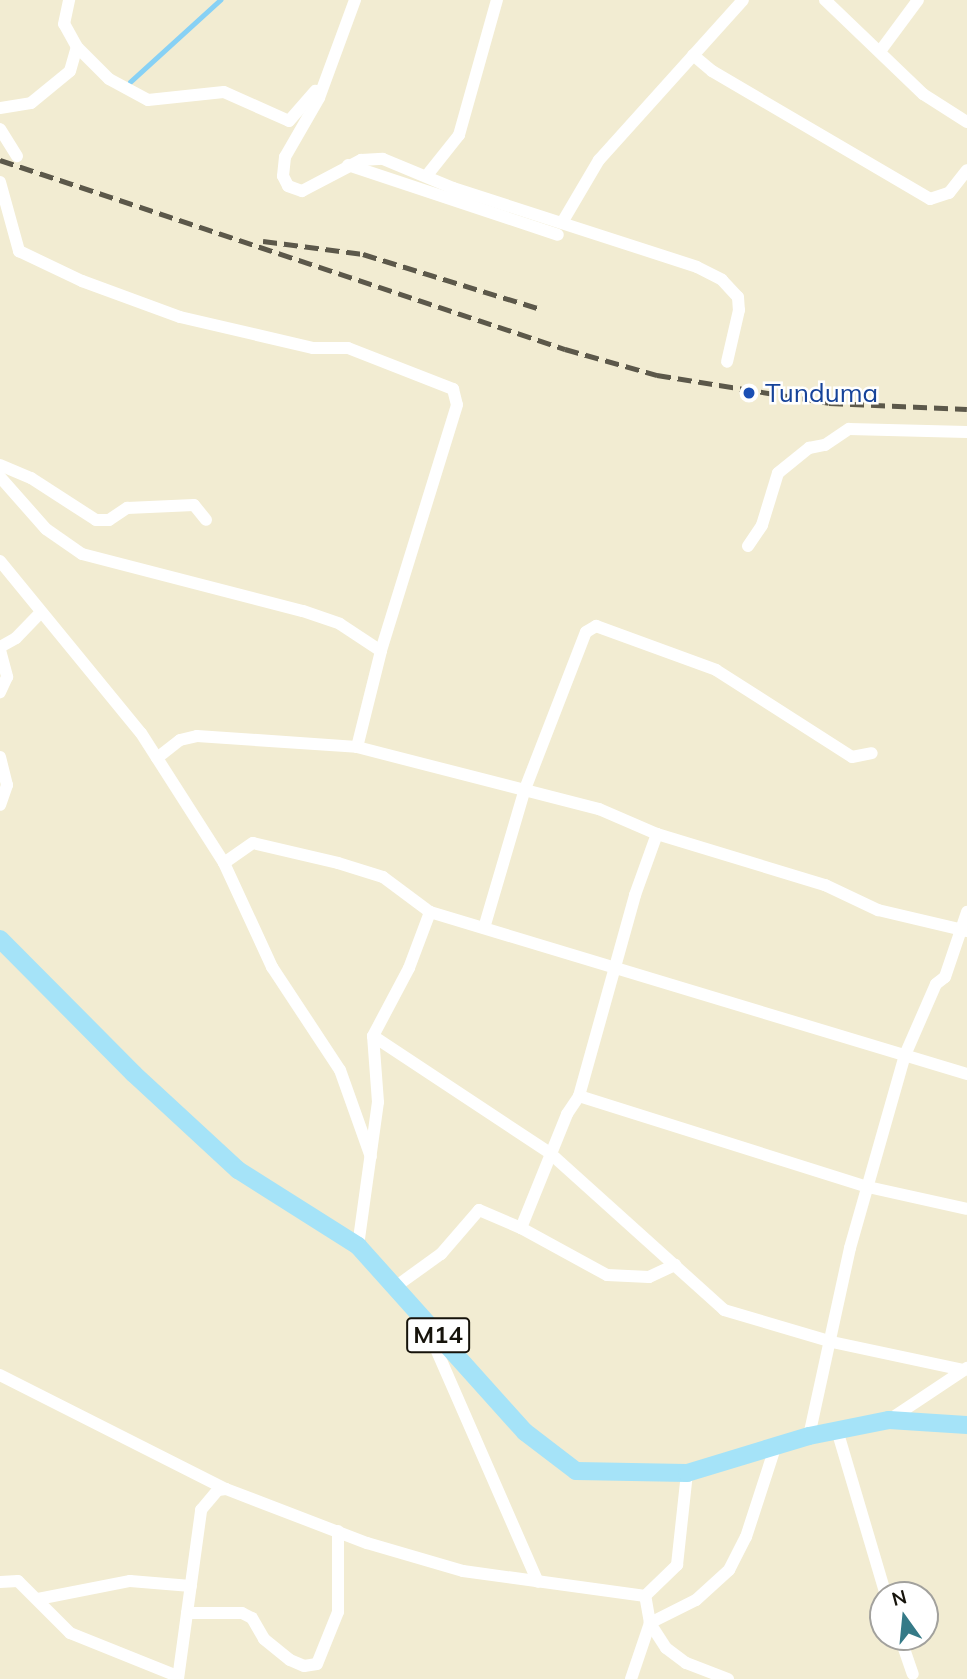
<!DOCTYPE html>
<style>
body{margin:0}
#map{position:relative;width:967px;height:1679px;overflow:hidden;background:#f2ecd2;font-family:Mulish,sans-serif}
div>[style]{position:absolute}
.stream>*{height:4.5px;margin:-2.25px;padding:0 2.25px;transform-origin:2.25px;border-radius:2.25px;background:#87d1f5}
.street>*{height:12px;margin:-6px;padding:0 6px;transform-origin:6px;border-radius:6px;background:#fff}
.primary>*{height:18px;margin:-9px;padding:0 9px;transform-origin:9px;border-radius:9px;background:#a5e3f8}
.rail>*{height:4.5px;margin-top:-2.25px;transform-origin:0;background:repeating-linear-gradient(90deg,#5c584a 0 14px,transparent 0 21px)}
.dots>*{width:19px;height:19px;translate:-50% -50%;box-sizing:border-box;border:4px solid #fff;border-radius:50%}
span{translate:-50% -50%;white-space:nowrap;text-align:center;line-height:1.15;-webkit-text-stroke:5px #fff;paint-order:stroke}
.shield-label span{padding:2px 5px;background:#fff;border:2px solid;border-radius:5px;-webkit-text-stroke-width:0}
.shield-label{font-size:24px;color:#16130b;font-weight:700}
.transit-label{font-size:26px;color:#164399}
.left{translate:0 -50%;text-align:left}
.north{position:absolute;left:869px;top:1581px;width:70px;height:70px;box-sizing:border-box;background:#fff;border:2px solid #a2a19d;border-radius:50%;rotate:345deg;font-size:19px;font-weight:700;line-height:28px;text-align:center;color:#16130b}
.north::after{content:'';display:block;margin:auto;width:24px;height:32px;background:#357a87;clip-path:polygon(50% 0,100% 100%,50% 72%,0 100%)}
</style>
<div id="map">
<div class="stream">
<i style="left:130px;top:82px;width:122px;rotate:-42.3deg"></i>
</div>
<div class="street">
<i style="left:355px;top:0;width:104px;rotate:110.2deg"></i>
<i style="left:319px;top:98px;width:68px;rotate:120deg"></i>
<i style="left:285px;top:157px;width:19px;rotate:96deg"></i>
<i style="left:283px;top:176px;width:11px;rotate:63deg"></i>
<i style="left:288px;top:186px;width:15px;rotate:20deg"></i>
<i style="left:302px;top:191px;width:67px;rotate:-27.7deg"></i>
<i style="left:361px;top:160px;width:22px;rotate:-3deg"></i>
<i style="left:383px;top:159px;width:76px;rotate:22.5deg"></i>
<i style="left:453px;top:188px;width:256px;rotate:17.9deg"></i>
<i style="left:697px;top:267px;width:28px;rotate:27deg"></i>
<i style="left:722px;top:280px;width:23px;rotate:47deg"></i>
<i style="left:738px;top:297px;width:13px;rotate:86deg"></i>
<i style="left:739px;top:310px;width:53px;rotate:103deg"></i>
<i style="left:825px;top:0;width:136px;rotate:43.8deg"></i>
<i style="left:923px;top:94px;width:52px;rotate:32.5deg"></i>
<i style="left:77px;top:47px;width:45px;rotate:45deg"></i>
<i style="left:109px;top:79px;width:44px;rotate:28.3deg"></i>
<i style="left:148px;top:100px;width:76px;rotate:-6deg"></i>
<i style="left:224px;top:92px;width:71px;rotate:24deg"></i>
<i style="left:289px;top:121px;width:40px;rotate:-49deg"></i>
<i style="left:881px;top:50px;width:62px;rotate:-53.5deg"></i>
<i style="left:693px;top:55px;width:25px;rotate:40deg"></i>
<i style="left:712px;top:71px;width:253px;rotate:30.4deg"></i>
<i style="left:930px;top:199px;width:20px;rotate:-18deg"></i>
<i style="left:949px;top:193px;width:29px;rotate:-52deg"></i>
<i style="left:0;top:108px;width:31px;rotate:-9deg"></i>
<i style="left:31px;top:103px;width:50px;rotate:-39.4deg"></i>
<i style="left:70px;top:71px;width:25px;rotate:-74deg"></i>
<i style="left:77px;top:47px;width:26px;rotate:-119deg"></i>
<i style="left:64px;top:24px;width:25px;rotate:-78deg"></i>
<i style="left:0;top:129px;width:32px;rotate:58deg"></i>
<i style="left:348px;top:165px;width:221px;rotate:18.4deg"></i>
<i style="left:428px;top:174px;width:50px;rotate:-51.5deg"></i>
<i style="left:459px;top:135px;width:140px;rotate:-74.3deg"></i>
<i style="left:0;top:182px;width:72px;rotate:74.6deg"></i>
<i style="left:19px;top:251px;width:70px;rotate:25.5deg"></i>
<i style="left:82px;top:281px;width:104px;rotate:20.2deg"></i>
<i style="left:180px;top:317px;width:137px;rotate:13.1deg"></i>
<i style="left:313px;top:348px;width:35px"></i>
<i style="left:348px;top:348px;width:113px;rotate:21.3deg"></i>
<i style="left:453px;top:389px;width:16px;rotate:76deg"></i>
<i style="left:457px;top:405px;width:257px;rotate:107.2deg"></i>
<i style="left:381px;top:651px;width:99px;rotate:104deg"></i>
<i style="left:563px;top:221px;width:71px;rotate:-59.5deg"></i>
<i style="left:599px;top:160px;width:215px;rotate:-48deg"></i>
<i style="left:0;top:465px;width:34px;rotate:23deg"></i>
<i style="left:31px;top:478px;width:77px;rotate:32.9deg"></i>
<i style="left:96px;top:520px;width:13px"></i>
<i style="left:109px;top:520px;width:22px;rotate:-34deg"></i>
<i style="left:127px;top:508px;width:67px;rotate:-2.6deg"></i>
<i style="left:194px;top:505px;width:19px;rotate:51deg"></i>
<i style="left:0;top:477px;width:69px;rotate:48.5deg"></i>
<i style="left:46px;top:529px;width:44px;rotate:34.8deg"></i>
<i style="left:82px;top:554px;width:228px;rotate:14.5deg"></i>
<i style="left:303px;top:611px;width:39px;rotate:19deg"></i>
<i style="left:340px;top:624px;width:49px;rotate:33.4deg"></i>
<i style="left:748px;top:546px;width:25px;rotate:-56deg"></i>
<i style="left:762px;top:525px;width:54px;rotate:-72.9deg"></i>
<i style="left:778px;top:473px;width:40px;rotate:-39deg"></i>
<i style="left:809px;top:448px;width:16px;rotate:-11deg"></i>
<i style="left:825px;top:445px;width:29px;rotate:-34deg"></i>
<i style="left:849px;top:429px;width:118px;rotate:1.5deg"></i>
<i style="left:0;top:561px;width:222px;rotate:50.7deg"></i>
<i style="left:141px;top:733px;width:154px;rotate:57.4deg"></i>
<i style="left:224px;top:863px;width:115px;rotate:65.2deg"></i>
<i style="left:272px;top:967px;width:123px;rotate:56.6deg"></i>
<i style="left:340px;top:1070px;width:92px;rotate:70.4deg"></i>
<i style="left:0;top:647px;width:18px;rotate:-29deg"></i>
<i style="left:16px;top:638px;width:36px;rotate:-46deg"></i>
<i style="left:0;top:650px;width:28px;rotate:75deg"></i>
<i style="left:7px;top:677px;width:17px;rotate:115deg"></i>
<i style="left:0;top:757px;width:29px;rotate:76deg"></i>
<i style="left:7px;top:785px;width:21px;rotate:109deg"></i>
<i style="left:157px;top:758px;width:29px;rotate:-38deg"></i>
<i style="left:180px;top:740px;width:17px;rotate:-13deg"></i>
<i style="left:197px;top:736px;width:160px;rotate:3.9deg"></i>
<i style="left:357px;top:747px;width:250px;rotate:14.4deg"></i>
<i style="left:599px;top:809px;width:63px;rotate:23.3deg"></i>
<i style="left:657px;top:834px;width:176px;rotate:16.9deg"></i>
<i style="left:825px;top:885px;width:59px;rotate:25.3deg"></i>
<i style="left:878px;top:910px;width:91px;rotate:13.3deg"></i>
<i style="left:224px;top:863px;width:35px;rotate:-35deg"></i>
<i style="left:253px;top:843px;width:87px;rotate:13.2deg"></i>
<i style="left:338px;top:863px;width:47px;rotate:17.3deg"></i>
<i style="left:383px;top:877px;width:59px;rotate:36.7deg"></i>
<i style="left:430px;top:912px;width:561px;rotate:16.79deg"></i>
<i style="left:484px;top:928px;width:145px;rotate:-73.6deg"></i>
<i style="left:525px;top:789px;width:168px;rotate:-68.8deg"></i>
<i style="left:586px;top:632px;width:12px;rotate:-31deg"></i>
<i style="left:596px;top:626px;width:128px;rotate:20.1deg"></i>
<i style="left:716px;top:670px;width:161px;rotate:32.6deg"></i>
<i style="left:852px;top:757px;width:20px;rotate:-11deg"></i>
<i style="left:373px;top:1036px;width:214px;rotate:33.5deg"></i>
<i style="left:551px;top:1154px;width:233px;rotate:42deg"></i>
<i style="left:724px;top:1310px;width:113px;rotate:16.5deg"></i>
<i style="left:832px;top:1342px;width:135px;rotate:12deg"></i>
<i style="left:579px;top:1096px;width:303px;rotate:17.5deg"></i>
<i style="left:868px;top:1187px;width:101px;rotate:12.5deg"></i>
<i style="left:521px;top:1228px;width:98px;rotate:28.7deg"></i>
<i style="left:607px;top:1275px;width:42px;rotate:2.7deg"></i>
<i style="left:649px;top:1277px;width:29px;rotate:-25deg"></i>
<i style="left:358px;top:1246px;width:145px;rotate:-82.1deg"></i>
<i style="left:378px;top:1102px;width:66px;rotate:-94.3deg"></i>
<i style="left:373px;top:1036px;width:77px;rotate:-62.1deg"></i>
<i style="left:409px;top:968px;width:60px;rotate:-69.4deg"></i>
<i style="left:395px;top:1287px;width:57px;rotate:-35.7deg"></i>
<i style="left:441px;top:1254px;width:58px;rotate:-49.2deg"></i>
<i style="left:479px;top:1210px;width:46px;rotate:23.2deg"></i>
<i style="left:521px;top:1228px;width:123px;rotate:-68deg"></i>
<i style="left:567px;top:1114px;width:22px;rotate:-56deg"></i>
<i style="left:579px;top:1096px;width:209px;rotate:-74.4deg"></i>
<i style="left:635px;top:895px;width:65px;rotate:-70.2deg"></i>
<i style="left:426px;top:1326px;width:279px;rotate:66.4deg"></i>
<i style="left:0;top:1375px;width:253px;rotate:26.8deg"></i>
<i style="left:889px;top:1420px;width:94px;rotate:-33.7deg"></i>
<i style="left:837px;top:1430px;width:172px;rotate:73.5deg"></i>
<i style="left:809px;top:1436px;width:192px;rotate:-77.7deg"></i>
<i style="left:850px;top:1248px;width:201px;rotate:-74.1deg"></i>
<i style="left:905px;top:1055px;width:77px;rotate:-66.4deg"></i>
<i style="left:936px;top:984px;width:11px;rotate:-38deg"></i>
<i style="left:945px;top:977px;width:69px;rotate:-71.3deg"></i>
<i style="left:0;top:1582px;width:18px;rotate:-3deg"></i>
<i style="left:18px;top:1581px;width:74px;rotate:45deg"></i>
<i style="left:70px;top:1633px;width:115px;rotate:21.9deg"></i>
<i style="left:38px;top:1599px;width:94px;rotate:-11.1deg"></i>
<i style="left:130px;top:1581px;width:61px;rotate:4.7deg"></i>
<i style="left:187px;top:1613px;width:55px"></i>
<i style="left:242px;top:1613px;width:11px;rotate:27deg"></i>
<i style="left:252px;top:1618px;width:24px;rotate:60deg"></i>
<i style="left:264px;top:1639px;width:33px;rotate:39deg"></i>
<i style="left:290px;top:1660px;width:15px;rotate:23deg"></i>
<i style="left:304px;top:1666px;width:13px;rotate:-9deg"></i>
<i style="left:317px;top:1664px;width:56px;rotate:-68deg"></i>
<i style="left:338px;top:1612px;width:81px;rotate:-90deg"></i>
<i style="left:900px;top:1637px;width:39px;rotate:71deg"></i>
<i style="left:178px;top:1679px;width:171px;rotate:-82.2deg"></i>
<i style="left:201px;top:1510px;width:26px;rotate:-50deg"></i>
<i style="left:218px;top:1490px;width:8px;rotate:-7deg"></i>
<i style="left:226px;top:1489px;width:151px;rotate:21deg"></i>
<i style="left:367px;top:1543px;width:100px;rotate:16.3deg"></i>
<i style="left:463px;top:1571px;width:184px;rotate:7.8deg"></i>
<i style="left:645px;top:1596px;width:45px;rotate:-44.1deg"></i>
<i style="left:677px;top:1565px;width:93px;rotate:-83.8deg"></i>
<i style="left:631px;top:1679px;width:59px;rotate:-71.3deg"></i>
<i style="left:650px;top:1623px;width:27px;rotate:-100deg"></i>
<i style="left:728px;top:1679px;width:45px;rotate:-159.1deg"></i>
<i style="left:686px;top:1663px;width:25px;rotate:-143deg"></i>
<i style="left:666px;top:1648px;width:30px;rotate:-123deg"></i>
<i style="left:650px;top:1623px;width:51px;rotate:-26.6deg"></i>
<i style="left:696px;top:1600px;width:45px;rotate:-42.3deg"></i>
<i style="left:729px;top:1570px;width:37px;rotate:-63deg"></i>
<i style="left:746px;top:1537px;width:94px;rotate:-72deg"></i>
</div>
<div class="primary">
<i style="left:0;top:939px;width:190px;rotate:45.2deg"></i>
<i style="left:134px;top:1074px;width:142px;rotate:42.7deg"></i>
<i style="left:238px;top:1170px;width:142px;rotate:32.3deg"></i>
<i style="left:358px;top:1246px;width:250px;rotate:48.1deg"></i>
<i style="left:525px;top:1432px;width:64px;rotate:37.4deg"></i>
<i style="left:576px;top:1471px;width:111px;rotate:1deg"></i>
<i style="left:687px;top:1473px;width:127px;rotate:-16.9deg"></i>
<i style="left:809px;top:1436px;width:82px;rotate:-11.3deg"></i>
<i style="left:889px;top:1420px;width:78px;rotate:3.7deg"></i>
</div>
<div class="rail">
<i style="left:0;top:160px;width:596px;rotate:18.5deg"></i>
<i style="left:565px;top:349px;width:96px;rotate:15.8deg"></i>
<i style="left:657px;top:375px;width:174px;rotate:9.2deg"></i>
<i style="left:829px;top:403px;width:138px;rotate:2.5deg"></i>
<i style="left:263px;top:241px;width:101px;rotate:7.4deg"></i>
<i style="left:363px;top:254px;width:186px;rotate:17.2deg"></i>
</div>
<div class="dots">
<i style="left:749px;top:393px;background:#1a4fb4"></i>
</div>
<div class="shield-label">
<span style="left:438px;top:1335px">M14</span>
</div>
<div class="transit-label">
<span class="left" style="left:765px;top:393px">Tunduma</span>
</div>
<div class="north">N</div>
</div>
